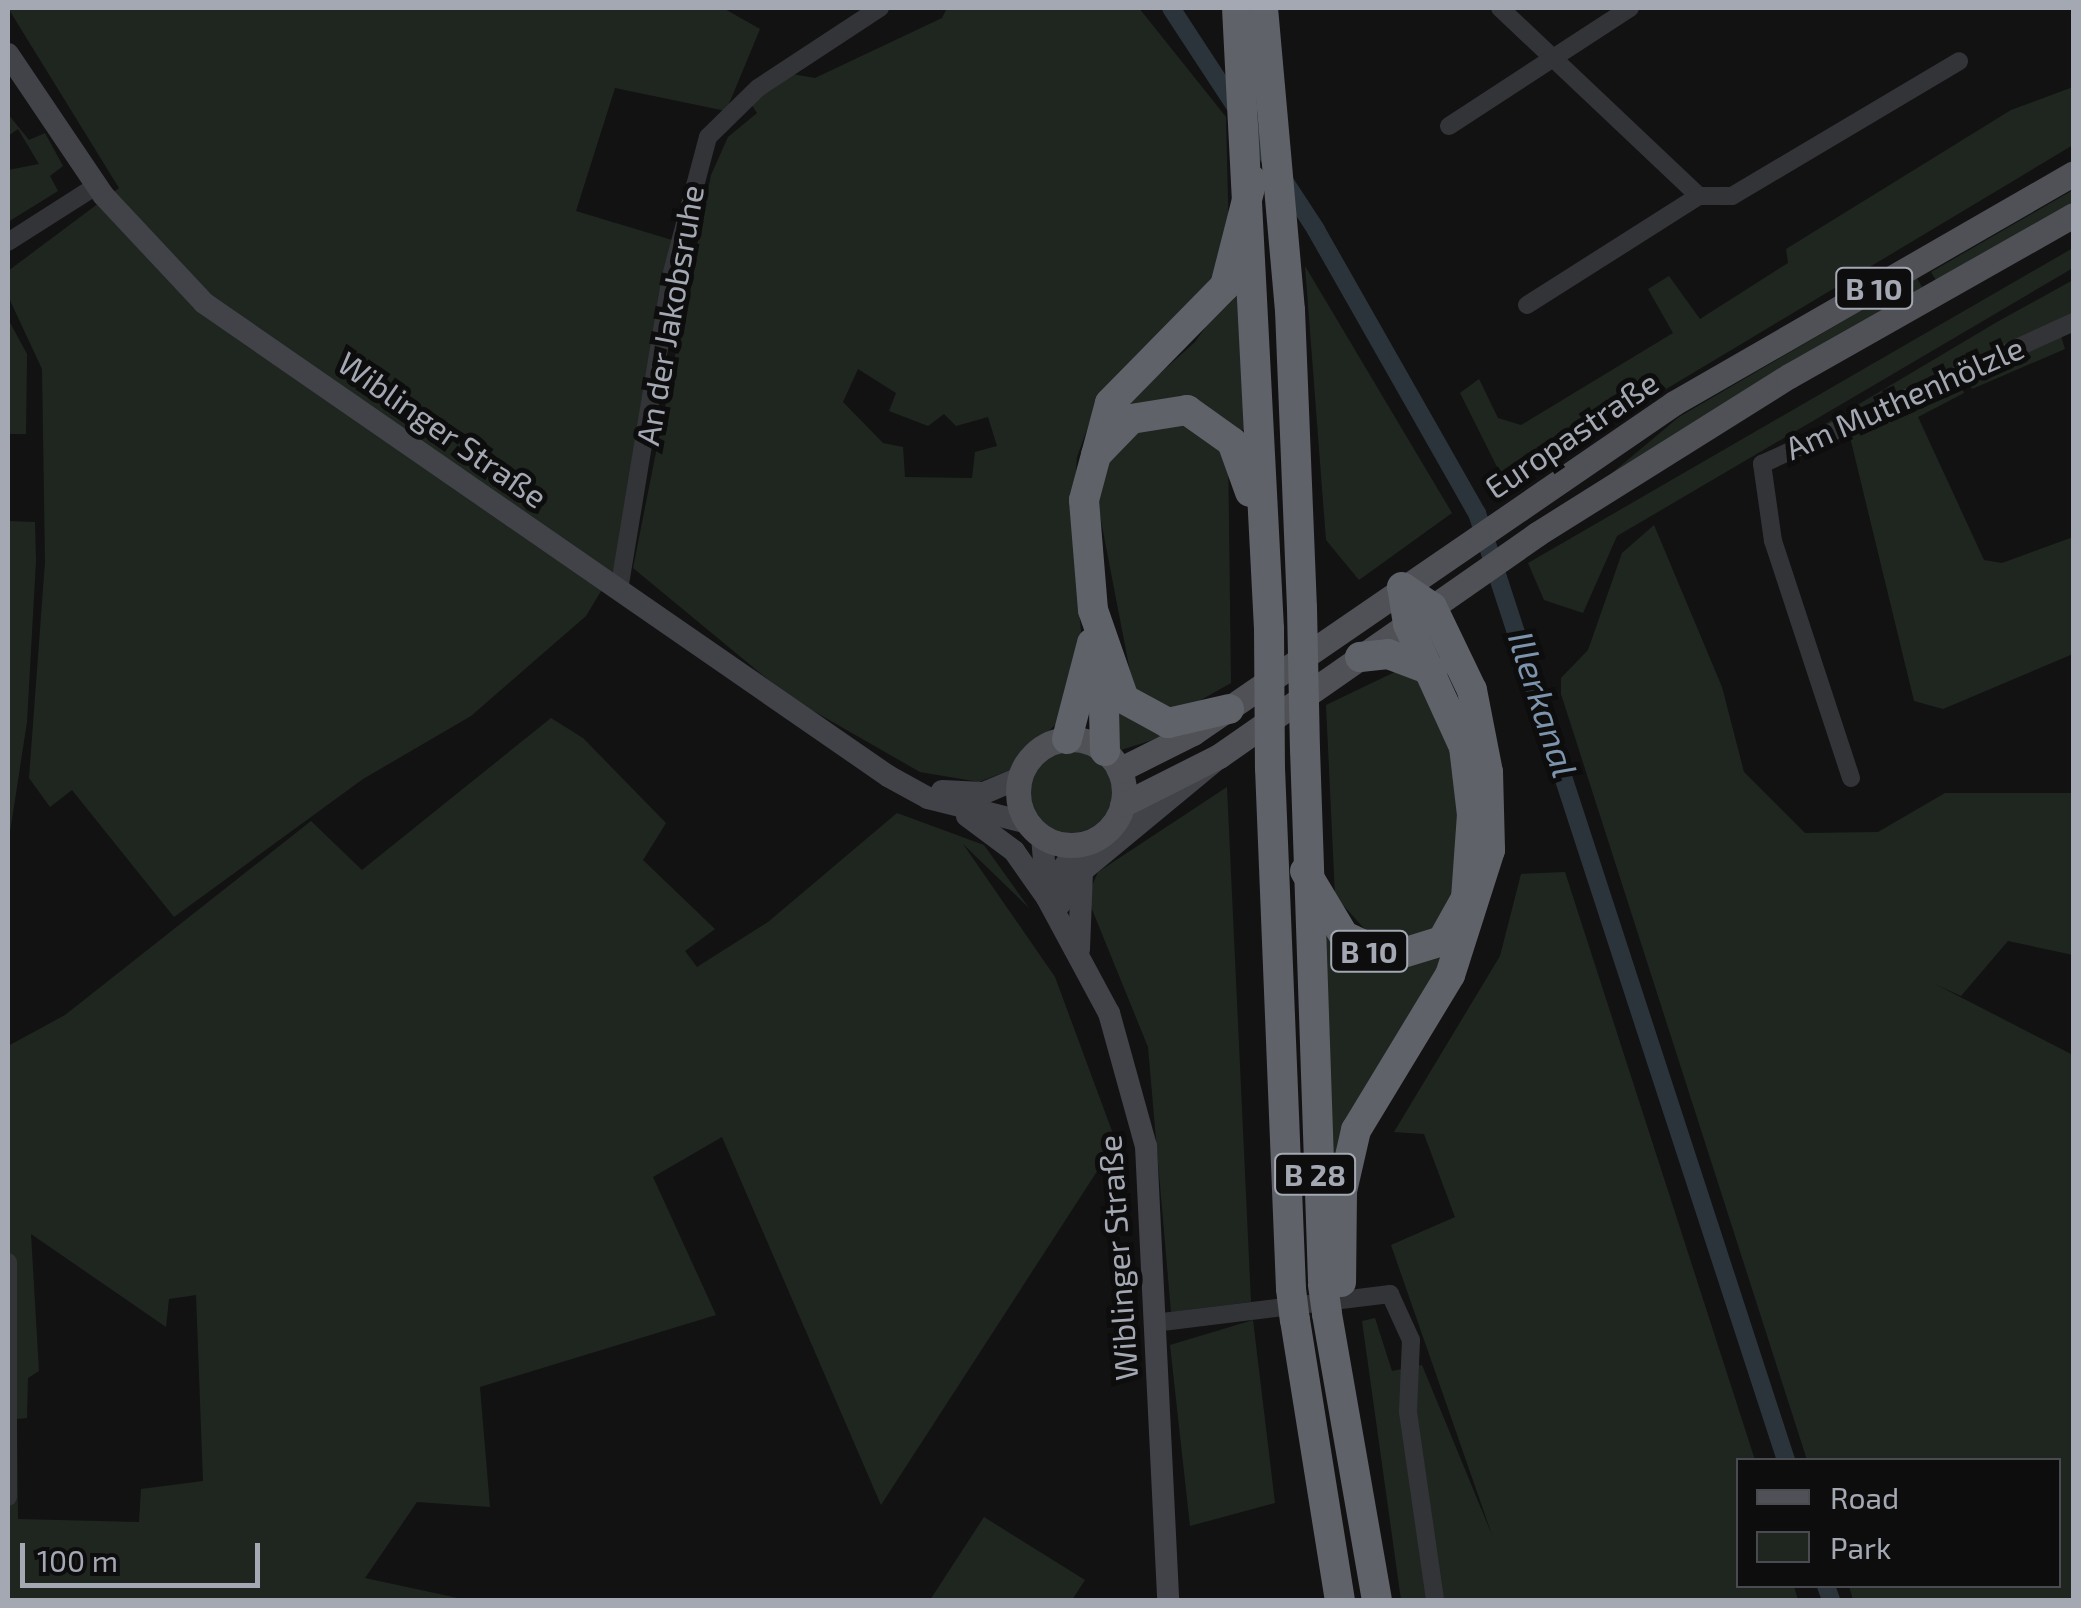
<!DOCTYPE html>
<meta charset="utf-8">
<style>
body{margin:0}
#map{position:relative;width:2081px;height:1608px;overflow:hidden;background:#121213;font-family:"Exo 2",sans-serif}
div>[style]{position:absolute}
.green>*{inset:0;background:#1f2620}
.round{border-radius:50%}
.canal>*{height:18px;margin:-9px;padding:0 9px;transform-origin:9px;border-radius:9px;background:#2c343b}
.street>*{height:18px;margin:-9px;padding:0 9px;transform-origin:9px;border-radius:9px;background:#333438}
.secondary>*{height:22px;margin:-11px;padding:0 11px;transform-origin:11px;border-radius:11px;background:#414348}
.primary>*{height:25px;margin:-12.5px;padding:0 12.5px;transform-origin:12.5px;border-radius:12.5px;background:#4f5157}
.primary>.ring{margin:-12.5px;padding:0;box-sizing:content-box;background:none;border:25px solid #4f5157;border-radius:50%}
.highway>*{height:30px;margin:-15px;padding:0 15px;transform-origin:15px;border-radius:15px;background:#606269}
.highway-bridge>*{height:30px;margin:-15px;padding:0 15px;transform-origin:15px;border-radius:15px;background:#606269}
span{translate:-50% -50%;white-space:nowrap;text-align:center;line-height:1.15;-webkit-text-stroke:10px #0d0d0e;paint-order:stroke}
.shield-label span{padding:2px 8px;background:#0d0d0e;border:2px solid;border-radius:8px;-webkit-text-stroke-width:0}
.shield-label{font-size:30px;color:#a4a8b3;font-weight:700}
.street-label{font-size:32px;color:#a4a8b3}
.water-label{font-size:35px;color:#7d94ac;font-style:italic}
.frame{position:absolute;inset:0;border:10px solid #a4a8b3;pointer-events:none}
.legend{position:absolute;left:1736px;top:1458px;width:325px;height:130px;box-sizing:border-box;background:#0d0d0e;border:2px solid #494b50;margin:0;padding:12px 18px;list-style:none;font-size:30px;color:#a4a8b3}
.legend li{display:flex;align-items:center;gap:20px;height:50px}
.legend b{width:50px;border:2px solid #494b50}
.scale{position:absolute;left:20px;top:1543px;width:240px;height:45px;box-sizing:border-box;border:5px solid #a4a8b3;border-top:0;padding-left:12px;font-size:30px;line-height:35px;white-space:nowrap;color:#a4a8b3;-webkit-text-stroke:8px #0d0d0e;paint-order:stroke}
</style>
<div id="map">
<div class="green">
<i style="clip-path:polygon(8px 8px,723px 8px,760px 29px,726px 111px,615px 88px,576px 211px,672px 240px,616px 566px,586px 616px,471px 716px,363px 779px,174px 917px,72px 790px,50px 807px,29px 778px,45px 562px,42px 369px,8px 296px,8px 271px,119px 188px)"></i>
<i style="clip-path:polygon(evenodd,947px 8px,1139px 8px,1226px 117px,1229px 240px,1219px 275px,1094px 410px,1077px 457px,1072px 527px,1082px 643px,1060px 720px,1010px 770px,979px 782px,920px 772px,789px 697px,633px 568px,711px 175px,728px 137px,757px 113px,749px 101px,792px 74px,815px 78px,942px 18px,947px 8px,858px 369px,896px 393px,889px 411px,928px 426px,944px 414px,956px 426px,988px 417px,997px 446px,975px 452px,972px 478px,905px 477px,903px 447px,883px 443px,843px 402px,858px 369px)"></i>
<i style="clip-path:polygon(2073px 87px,2073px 145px,1506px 485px,1460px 393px,1479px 379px,1498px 418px,1521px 425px,1673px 333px,1648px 289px,1669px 276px,1700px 319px,1788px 263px,1786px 249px,2011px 110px)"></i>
<i style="clip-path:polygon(8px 114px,29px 140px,45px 133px,63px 166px,50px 176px,58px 191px,8px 222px,8px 170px,39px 164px,18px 129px,8px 136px)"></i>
<i style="clip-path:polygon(2073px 190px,2073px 204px,1937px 282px,1931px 272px)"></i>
<i style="clip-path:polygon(2073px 248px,2073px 268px,1617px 536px,1583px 613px,1544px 600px,1528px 563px)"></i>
<i style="clip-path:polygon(1305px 266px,1452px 513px,1359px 580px,1326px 540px)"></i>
<i style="clip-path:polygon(1917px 278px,1922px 287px,1606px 478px,1679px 417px)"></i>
<i style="clip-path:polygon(1239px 279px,1244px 430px,1119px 410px,1195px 342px)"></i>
<i style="clip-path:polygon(2073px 280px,2073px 316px,1790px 445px,1997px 322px)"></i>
<i style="clip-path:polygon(8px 319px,27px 354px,26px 434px,8px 434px)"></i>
<i style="clip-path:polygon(2061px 336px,2065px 349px,1972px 389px,1967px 379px)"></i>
<i style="clip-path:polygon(1960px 383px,1964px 393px,1918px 417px,1984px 560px,2002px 563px,2073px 537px,2073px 654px,1943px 709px,1914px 701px,1849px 433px)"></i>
<i style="clip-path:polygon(1191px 421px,1228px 447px,1231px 683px,1176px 714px,1134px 692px,1096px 495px,1101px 466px,1141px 423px)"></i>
<i style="clip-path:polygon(8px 521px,35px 522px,36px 561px,27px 722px,8px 845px)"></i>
<i style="clip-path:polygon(1654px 525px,1722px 687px,1744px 772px,1805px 833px,1878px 832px,1945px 793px,2073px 793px,2073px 955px,2008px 941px,1961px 996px,1935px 984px,2073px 1055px,2073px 1600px,1853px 1600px,1849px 1586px,2058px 1586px,2058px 1460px,1807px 1460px,1561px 694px,1561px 678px,1588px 650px,1622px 553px)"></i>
<i style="clip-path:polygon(1399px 670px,1418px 681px,1454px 748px,1464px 869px,1432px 936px,1378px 944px,1335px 896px,1326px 705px)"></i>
<i style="clip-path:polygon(1115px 697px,1184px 730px,1121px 750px,1113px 740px)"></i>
<i style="clip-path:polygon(evenodd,551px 718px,583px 738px,666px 823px,643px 860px,715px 929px,685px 951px,697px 967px,768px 922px,897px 813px,984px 845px,1029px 908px,963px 844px,1055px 977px,1116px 1142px,881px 1505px,722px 1137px,653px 1177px,716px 1315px,480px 1387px,490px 1507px,417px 1502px,365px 1578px,467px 1600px,8px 1600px,8px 1046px,65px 1015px,311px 821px,362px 870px,551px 718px,31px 1234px,166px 1327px,169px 1299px,196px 1295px,203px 1481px,141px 1489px,139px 1522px,18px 1519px,17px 1419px,27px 1418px,28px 1378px,39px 1371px,31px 1234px)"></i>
<i class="round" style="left:1029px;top:749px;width:84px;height:84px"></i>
<i style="clip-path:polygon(1227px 787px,1251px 1302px,1171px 1312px,1148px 1047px,1087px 897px,1098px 872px)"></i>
<i style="clip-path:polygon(1565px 872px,1755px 1460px,1738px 1460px,1738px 1586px,1794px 1586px,1798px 1600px,1401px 1600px,1362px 1321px,1375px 1318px,1392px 1371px,1422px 1365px,1492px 1535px,1391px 1245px,1455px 1217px,1424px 1134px,1394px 1132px,1500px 956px,1521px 874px)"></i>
<i style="clip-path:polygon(1322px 932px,1343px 944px,1454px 943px,1333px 1167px)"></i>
<i style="clip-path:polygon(1253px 1320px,1275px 1503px,1190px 1526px,1170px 1345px)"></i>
<i style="clip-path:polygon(984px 1517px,1085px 1580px,1072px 1600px,930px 1600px)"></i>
</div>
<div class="canal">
<i style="left:1171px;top:8px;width:265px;rotate:56.8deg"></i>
<i style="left:1316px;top:230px;width:326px;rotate:60.4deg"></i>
<i style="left:1477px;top:513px;width:996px;rotate:71.93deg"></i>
<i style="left:1826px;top:1586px;width:15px;rotate:70deg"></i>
</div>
<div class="street">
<i style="left:1500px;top:8px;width:274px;rotate:43.4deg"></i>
<i style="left:1449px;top:126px;width:216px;rotate:-33.1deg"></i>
<i style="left:8px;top:242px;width:104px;rotate:-32.5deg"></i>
<i style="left:1527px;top:305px;width:204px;rotate:-32.4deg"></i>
<i style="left:1699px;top:196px;width:33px"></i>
<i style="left:1732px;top:196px;width:264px;rotate:-30.7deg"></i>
<i style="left:619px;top:590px;width:318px;rotate:-80.6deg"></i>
<i style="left:671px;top:276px;width:144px;rotate:-75.1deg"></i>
<i style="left:708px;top:137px;width:70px;rotate:-44.4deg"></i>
<i style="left:758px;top:88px;width:146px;rotate:-33.3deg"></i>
<i style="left:1851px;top:778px;width:250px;rotate:-108.2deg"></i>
<i style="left:1773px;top:541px;width:78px;rotate:-98.1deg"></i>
<i style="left:1762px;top:464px;width:343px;rotate:-24.5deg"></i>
<i style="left:8px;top:1262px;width:235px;rotate:90deg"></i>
<i style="left:1154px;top:1323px;width:238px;rotate:-7deg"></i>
<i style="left:1390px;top:1294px;width:51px;rotate:65.5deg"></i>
<i style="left:1411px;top:1340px;width:72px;rotate:92.4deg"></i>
<i style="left:1408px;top:1412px;width:190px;rotate:81.8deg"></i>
</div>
<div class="secondary">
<i style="left:8px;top:54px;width:170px;rotate:56deg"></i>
<i style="left:103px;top:195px;width:148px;rotate:46.9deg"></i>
<i style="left:204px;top:303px;width:832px;rotate:34.66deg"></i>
<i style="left:888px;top:776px;width:46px;rotate:28.8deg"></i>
<i style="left:928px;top:798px;width:103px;rotate:14deg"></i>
<i style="left:942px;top:791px;width:42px;rotate:2.7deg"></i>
<i style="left:984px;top:793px;width:39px;rotate:-23deg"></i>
<i style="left:967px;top:816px;width:59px;rotate:36.7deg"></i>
<i style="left:1014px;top:851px;width:54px;rotate:54.8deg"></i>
<i style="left:1042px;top:836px;width:62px;rotate:85.4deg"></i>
<i style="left:1047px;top:898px;width:131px;rotate:61.7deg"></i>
<i style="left:1109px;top:1013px;width:138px;rotate:74.5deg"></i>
<i style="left:1146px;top:1146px;width:455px;rotate:87.2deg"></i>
<i style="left:1060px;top:904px;width:33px;rotate:-88deg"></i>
<i style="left:1061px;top:871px;width:33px;rotate:-55deg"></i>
<i style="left:1079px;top:949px;width:78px;rotate:-87.8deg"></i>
<i style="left:1082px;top:871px;width:173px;rotate:-39.6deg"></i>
</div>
<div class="primary">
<i class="ring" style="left:1018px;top:739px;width:81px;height:81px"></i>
<i style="left:1119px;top:770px;width:83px;rotate:-26.6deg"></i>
<i style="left:1193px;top:733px;width:583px;rotate:-34.45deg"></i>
<i style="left:1674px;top:403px;width:461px;rotate:-29.9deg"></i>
<i style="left:1122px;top:805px;width:109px;rotate:-26.8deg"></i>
<i style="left:1219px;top:756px;width:388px;rotate:-34.9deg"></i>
<i style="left:1537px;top:534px;width:297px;rotate:-32.1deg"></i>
<i style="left:1789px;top:376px;width:327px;rotate:-29.5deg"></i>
</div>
<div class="highway">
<i style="left:1237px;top:8px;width:622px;rotate:87.05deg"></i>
<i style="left:1263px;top:8px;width:303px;rotate:84.9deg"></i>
<i style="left:1290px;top:310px;width:298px;rotate:87.7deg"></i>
<i style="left:1096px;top:455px;width:50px;rotate:-45.8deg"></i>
<i style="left:1131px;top:419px;width:57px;rotate:-9.1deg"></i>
<i style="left:1187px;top:410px;width:55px;rotate:35.4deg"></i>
<i style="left:1232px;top:442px;width:53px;rotate:70.2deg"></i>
<i style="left:1360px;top:657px;width:28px;rotate:-6deg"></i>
<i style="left:1388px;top:654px;width:48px;rotate:20.7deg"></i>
<i style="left:1103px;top:669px;width:82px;rotate:88.6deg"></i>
<i style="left:1229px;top:709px;width:63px;rotate:167.1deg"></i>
<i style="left:1168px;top:723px;width:50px;rotate:-151.4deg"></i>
<i style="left:1124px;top:699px;width:94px;rotate:-109.2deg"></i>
<i style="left:1093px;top:610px;width:110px;rotate:-94.7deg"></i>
<i style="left:1084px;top:500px;width:100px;rotate:-75deg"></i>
<i style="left:1110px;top:403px;width:164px;rotate:-45.5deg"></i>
<i style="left:1225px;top:286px;width:109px;rotate:-75.7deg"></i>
<i style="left:1067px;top:739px;width:99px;rotate:-75.4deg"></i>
<i style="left:1305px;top:749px;width:531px;rotate:88.06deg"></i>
<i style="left:1270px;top:768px;width:521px;rotate:87.69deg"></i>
<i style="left:1305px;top:871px;width:76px;rotate:59deg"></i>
<i style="left:1344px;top:936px;width:51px;rotate:24.5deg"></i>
<i style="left:1390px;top:957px;width:54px;rotate:-17.1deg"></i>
<i style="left:1442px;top:941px;width:49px;rotate:-60.8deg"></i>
<i style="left:1466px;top:898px;width:83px;rotate:-85.9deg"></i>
<i style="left:1472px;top:815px;width:68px;rotate:-96.7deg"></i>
<i style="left:1464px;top:747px;width:135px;rotate:-114.5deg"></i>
<i style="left:1408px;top:624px;width:37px;rotate:-99deg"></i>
<i style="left:1402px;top:587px;width:36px;rotate:34deg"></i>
<i style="left:1432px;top:607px;width:92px;rotate:64.3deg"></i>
<i style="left:1472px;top:690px;width:84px;rotate:79deg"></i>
<i style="left:1488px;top:772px;width:78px;rotate:88.5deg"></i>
<i style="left:1490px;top:850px;width:131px;rotate:107.7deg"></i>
<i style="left:1450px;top:975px;width:181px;rotate:121.2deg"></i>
<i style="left:1356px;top:1130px;width:63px;rotate:102.9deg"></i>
<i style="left:1342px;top:1191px;width:91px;rotate:90.6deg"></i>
<i style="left:1327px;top:1314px;width:290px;rotate:80.1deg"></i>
<i style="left:1295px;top:1320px;width:284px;rotate:80.9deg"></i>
</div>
<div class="highway-bridge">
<i style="left:1302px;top:608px;width:141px;rotate:88.8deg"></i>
<i style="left:1269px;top:629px;width:139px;rotate:89.6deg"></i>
<i style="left:1323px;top:1285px;width:29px;rotate:82deg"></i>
<i style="left:1291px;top:1289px;width:31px;rotate:83deg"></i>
</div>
<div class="shield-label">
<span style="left:1874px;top:288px">B 10</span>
<span style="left:1369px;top:951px">B 10</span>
<span style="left:1315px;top:1174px">B 28</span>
</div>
<div class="street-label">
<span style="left:669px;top:315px;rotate:-80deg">An der Jakobsruhe</span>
<span style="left:1904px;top:397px;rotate:-24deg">Am Muthenhölzle</span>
<span style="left:443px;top:429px;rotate:35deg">Wiblinger Straße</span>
<span style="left:1571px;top:434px;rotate:-34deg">Europastraße</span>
<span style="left:1117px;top:1258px;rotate:-94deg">Wiblinger Straße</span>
</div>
<div class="water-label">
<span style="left:1544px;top:704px;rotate:72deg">Illerkanal</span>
</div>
<div class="frame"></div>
<ul class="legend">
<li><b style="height:12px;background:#4f5157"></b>Road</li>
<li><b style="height:28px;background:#1f2620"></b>Park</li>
</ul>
<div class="scale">100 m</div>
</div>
